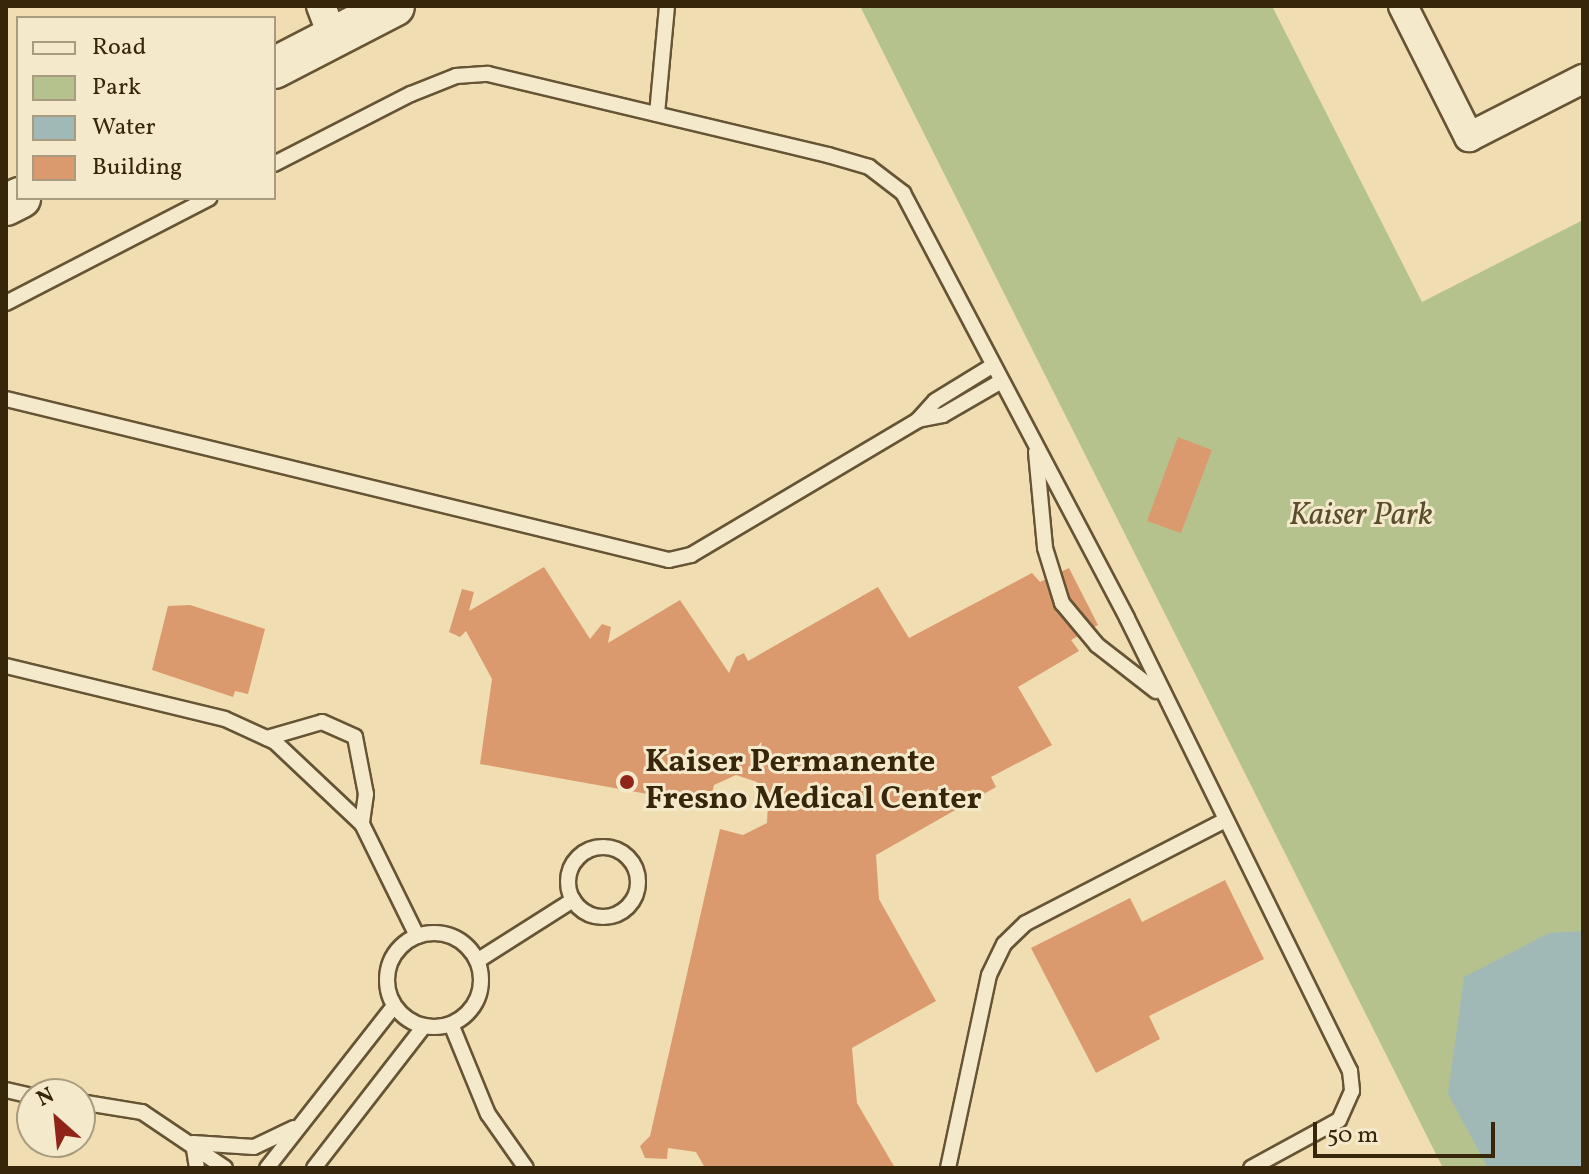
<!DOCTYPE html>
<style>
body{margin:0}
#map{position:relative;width:1589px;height:1174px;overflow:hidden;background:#f0ddb1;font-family:Vollkorn,serif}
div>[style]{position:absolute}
.green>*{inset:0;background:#b6c28e}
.water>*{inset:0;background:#a0b9b7}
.building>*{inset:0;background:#da9a6d}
.roads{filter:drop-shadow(2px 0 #665434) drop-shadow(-2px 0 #665434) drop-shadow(0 2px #665434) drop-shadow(0 -2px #665434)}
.lane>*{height:14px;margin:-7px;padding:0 7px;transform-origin:7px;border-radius:7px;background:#f5e9cc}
.lane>.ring{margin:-7px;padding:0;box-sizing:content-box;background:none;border:14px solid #f5e9cc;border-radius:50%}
.street>*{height:28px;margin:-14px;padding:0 14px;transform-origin:14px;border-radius:14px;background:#f5e9cc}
.secondary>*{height:40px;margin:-20px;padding:0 20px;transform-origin:20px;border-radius:20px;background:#f5e9cc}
.dots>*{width:22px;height:22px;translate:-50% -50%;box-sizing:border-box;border:4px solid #f5e9cc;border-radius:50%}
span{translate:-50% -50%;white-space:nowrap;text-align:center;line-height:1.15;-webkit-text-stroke:6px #f5e9cc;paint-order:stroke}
.park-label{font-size:32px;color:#584d2c;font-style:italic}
.poi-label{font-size:32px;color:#38260b;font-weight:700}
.left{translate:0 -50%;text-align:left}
.frame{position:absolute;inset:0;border:8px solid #38260b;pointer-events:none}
.legend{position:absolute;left:16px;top:16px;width:260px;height:184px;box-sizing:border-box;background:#f5e9cc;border:2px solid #a99b7f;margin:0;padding:10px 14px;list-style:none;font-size:24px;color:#38260b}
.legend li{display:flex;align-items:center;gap:16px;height:40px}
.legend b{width:40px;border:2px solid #a99b7f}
.north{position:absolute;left:16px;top:1078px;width:80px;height:80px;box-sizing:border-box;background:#f5e9cc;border:2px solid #a99b7f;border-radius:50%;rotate:333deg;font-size:22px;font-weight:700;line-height:32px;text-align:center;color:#38260b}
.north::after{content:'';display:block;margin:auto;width:28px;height:36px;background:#8f2418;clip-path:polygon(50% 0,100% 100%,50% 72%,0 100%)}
.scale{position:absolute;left:1313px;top:1122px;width:182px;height:36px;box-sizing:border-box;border:4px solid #38260b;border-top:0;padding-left:10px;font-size:24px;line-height:28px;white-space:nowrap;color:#38260b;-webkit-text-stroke:6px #f5e9cc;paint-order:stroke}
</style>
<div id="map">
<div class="green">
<i style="clip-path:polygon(860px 6px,1272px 6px,1422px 302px,1583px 220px,1583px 1168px,1443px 1168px)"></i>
</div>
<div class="water">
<i style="clip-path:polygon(1583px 931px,1583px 1168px,1488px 1168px,1448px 1094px,1464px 977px,1549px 933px)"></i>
</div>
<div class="building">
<i style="clip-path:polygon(1178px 437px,1212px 450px,1181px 533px,1147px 521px)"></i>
<i style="clip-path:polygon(544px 567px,590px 639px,602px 624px,611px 627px,608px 643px,680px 600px,729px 673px,736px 657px,744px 653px,748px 661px,878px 587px,909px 638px,1032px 573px,1040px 582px,1069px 568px,1098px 625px,1071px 640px,1079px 651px,1018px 687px,1052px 745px,991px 777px,996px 787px,876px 855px,879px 899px,936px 1001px,852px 1048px,857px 1103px,895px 1168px,705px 1168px,696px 1152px,668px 1148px,667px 1159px,645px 1158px,640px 1146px,650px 1136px,720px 829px,743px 835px,767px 823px,768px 802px,757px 782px,736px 775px,714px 785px,709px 805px,480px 764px,492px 679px,466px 631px,460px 637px,449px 632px,462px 589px,474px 592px,469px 611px)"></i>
<i style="clip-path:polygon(190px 605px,265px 629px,248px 694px,235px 691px,233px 697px,152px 670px,168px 606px)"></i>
<i style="clip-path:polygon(1225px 880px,1264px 959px,1149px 1016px,1160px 1039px,1096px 1073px,1031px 948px,1130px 898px,1142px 922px)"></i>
</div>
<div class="roads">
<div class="lane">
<i style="left:657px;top:114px;width:108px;rotate:-84.7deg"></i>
<i style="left:274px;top:164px;width:154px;rotate:-27.1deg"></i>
<i style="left:411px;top:94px;width:48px;rotate:-21.8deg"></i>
<i style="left:456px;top:76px;width:32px;rotate:-4deg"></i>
<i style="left:488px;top:74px;width:350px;rotate:13.4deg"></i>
<i style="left:828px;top:155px;width:43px;rotate:16.3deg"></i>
<i style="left:869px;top:167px;width:43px;rotate:37.4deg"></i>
<i style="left:903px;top:193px;width:480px;rotate:62.2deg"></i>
<i style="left:1127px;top:618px;width:505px;rotate:63.79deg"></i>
<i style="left:1350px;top:1071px;width:20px;rotate:84deg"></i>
<i style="left:1352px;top:1091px;width:32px;rotate:114deg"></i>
<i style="left:1339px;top:1120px;width:100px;rotate:151.4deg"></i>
<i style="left:6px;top:303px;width:229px;rotate:-27.3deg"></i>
<i style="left:6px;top:399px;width:682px;rotate:13.65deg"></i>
<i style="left:669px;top:560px;width:23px;rotate:-13deg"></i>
<i style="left:691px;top:555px;width:264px;rotate:-30.7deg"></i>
<i style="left:918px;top:420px;width:25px;rotate:-11deg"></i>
<i style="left:943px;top:415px;width:66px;rotate:-30.1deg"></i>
<i style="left:918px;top:420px;width:25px;rotate:-48deg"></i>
<i style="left:935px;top:401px;width:67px;rotate:-31.6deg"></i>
<i style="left:1036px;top:452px;width:96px;rotate:84.6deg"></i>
<i style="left:1045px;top:548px;width:58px;rotate:72.8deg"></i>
<i style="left:1062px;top:603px;width:55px;rotate:50.2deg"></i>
<i style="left:1097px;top:645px;width:75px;rotate:37.9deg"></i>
<i style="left:6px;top:666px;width:225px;rotate:13.6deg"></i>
<i style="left:225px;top:719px;width:55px;rotate:24.7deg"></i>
<i style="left:275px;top:742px;width:120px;rotate:43.3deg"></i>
<i style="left:362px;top:824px;width:125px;rotate:63.8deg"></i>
<i style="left:267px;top:738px;width:57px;rotate:-16.2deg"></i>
<i style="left:322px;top:722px;width:36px;rotate:24deg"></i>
<i style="left:355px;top:737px;width:58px;rotate:79.1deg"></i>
<i style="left:366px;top:794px;width:30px;rotate:98deg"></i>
<i class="ring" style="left:568px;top:847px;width:56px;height:56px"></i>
<i class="ring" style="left:387px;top:933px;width:80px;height:80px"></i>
<i style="left:477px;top:961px;width:114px;rotate:-32.4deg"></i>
<i style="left:451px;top:1024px;width:97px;rotate:67.7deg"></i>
<i style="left:488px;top:1114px;width:66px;rotate:54.9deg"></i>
<i style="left:6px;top:1090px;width:27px;rotate:13deg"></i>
<i style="left:80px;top:1102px;width:63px;rotate:9.2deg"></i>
<i style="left:142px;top:1112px;width:100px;rotate:34deg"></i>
<i style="left:197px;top:1168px;width:25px;rotate:-99deg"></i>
<i style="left:193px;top:1143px;width:61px;rotate:3.8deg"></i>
<i style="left:254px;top:1147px;width:44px;rotate:-25.4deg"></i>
<i style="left:267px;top:1168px;width:206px;rotate:-51.9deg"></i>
<i style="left:314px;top:1168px;width:180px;rotate:-52.2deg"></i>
<i style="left:948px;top:1168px;width:197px;rotate:-78deg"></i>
<i style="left:989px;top:975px;width:34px;rotate:-64deg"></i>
<i style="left:1004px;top:944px;width:30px;rotate:-44deg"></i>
<i style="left:1026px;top:923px;width:223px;rotate:-27.3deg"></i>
</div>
<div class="street">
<i style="left:321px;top:6px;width:33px;rotate:69deg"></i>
<i style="left:1403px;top:6px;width:147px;rotate:63.3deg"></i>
<i style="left:1469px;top:137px;width:128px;rotate:-27deg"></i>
</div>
<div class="secondary">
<i style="left:274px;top:68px;width:135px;rotate:-27.3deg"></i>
<i style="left:6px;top:205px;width:16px;rotate:-27deg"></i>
</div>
</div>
<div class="dots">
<i style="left:627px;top:782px;background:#8f2418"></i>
</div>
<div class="park-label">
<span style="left:1361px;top:516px">Kaiser Park</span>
</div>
<div class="poi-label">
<span class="left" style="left:645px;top:782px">Kaiser Permanente<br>Fresno Medical Center</span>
</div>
<div class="frame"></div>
<ul class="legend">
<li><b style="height:10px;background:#f5e9cc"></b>Road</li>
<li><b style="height:22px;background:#b6c28e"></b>Park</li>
<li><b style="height:22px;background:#a0b9b7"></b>Water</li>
<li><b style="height:22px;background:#da9a6d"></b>Building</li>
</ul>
<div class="north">N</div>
<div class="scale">50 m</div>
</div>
